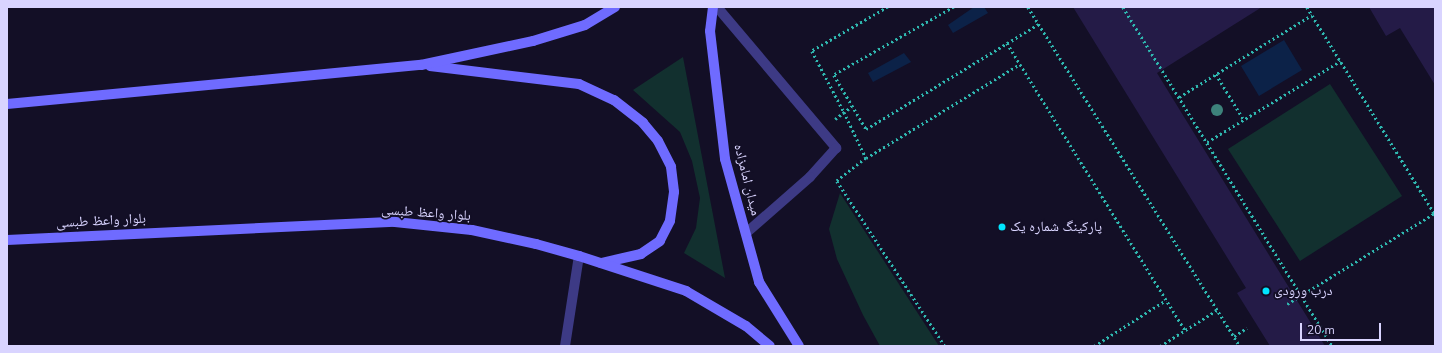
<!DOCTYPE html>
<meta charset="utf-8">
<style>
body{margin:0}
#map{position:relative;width:1442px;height:353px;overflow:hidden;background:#130f26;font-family:"Nunito Sans","Noto Naskh Arabic",sans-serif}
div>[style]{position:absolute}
.green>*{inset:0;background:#12302f}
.water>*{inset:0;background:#0c2248}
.building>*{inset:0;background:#241b47}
.path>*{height:2.5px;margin-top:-1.25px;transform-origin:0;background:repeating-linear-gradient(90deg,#2fb8b0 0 2px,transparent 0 5px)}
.service>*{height:10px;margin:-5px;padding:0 5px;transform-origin:5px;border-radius:5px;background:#3d3a85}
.minor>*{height:10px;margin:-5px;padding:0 5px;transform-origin:5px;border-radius:5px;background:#3d3a85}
.secondary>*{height:10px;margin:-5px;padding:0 5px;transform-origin:5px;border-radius:5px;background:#6f6bff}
.trees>*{width:12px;height:12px;margin:-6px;border-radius:50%;background:#3d827b}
.dots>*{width:11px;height:11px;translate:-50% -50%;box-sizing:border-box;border:2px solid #130f26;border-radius:50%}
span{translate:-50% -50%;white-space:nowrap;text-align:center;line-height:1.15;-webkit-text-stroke:3.5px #130f26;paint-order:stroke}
.street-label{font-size:14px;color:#d9d4ff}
.poi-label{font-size:14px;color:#d9d4ff}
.left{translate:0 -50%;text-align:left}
.frame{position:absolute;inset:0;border:8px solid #d9d4ff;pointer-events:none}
.scale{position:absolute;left:1300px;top:323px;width:81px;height:18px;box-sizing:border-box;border:2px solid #d9d4ff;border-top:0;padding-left:5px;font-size:12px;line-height:14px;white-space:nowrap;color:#d9d4ff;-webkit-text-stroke:3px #130f26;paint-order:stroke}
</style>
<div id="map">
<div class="green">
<i style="clip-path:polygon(683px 57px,725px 278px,684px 253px,696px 228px,700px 198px,692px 161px,680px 132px,633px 90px)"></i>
<i style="clip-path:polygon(1330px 84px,1402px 196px,1300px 261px,1228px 149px)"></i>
<i style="clip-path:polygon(840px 193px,939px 346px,880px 346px,863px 315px,837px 259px,829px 229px)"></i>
</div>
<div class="water">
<i style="clip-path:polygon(974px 7px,984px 7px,988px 13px,953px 33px,948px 25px)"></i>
<i style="clip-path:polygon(1284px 40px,1302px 70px,1259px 96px,1241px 66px)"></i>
<i style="clip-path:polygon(904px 53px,911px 62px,873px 82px,868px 73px)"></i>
</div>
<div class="building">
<i style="clip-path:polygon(1073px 7px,1262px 7px,1157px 73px,1325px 346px,1270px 346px,1237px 293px,1246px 288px)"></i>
<i style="clip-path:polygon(1369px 7px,1435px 7px,1435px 85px,1400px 28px,1386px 36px)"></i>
</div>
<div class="path">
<i style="left:888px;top:7px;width:88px;rotate:149.9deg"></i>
<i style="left:812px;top:51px;width:69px;rotate:62.3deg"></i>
<i style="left:844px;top:112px;width:51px;rotate:64.4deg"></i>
<i style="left:866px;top:158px;width:180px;rotate:-31.4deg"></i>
<i style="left:954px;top:7px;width:138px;rotate:150.5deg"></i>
<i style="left:834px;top:75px;width:63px;rotate:59.3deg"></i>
<i style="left:866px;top:129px;width:202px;rotate:-31.3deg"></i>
<i style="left:1028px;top:7px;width:400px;rotate:58deg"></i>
<i style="left:1123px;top:7px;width:398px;rotate:58.3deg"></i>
<i style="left:1307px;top:7px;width:243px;rotate:58.3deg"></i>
<i style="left:1007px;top:43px;width:338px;rotate:58.2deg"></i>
<i style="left:1216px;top:74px;width:54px;rotate:58.7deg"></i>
<i style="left:1179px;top:97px;width:156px;rotate:-31.7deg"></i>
<i style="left:835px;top:119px;width:21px;rotate:-37deg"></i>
<i style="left:1207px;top:142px;width:156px;rotate:-31.3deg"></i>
<i style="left:866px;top:158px;width:37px;rotate:142deg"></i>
<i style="left:837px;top:181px;width:197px;rotate:56.8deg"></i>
<i style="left:1287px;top:304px;width:174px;rotate:-31.6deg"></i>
<i style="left:1234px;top:336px;width:15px;rotate:-32deg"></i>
<i style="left:1094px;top:346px;width:85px;rotate:-32.6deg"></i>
<i style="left:1160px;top:346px;width:67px;rotate:-32.3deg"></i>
</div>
<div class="service">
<i style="left:717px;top:7px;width:185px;rotate:49.8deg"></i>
<i style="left:836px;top:148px;width:39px;rotate:132deg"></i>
<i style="left:810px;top:177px;width:85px;rotate:138.8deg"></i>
</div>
<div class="minor">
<i style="left:565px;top:346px;width:91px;rotate:-81.2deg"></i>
</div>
<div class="secondary">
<i style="left:713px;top:7px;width:24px;rotate:97deg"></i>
<i style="left:710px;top:31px;width:129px;rotate:83.3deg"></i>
<i style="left:725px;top:159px;width:128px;rotate:74.5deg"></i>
<i style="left:759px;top:282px;width:75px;rotate:58deg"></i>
<i style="left:430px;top:66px;width:150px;rotate:6.9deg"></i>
<i style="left:579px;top:84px;width:38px;rotate:25deg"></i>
<i style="left:614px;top:100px;width:37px;rotate:38deg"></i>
<i style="left:643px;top:123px;width:23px;rotate:50deg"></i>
<i style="left:658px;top:141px;width:29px;rotate:63deg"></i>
<i style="left:671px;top:167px;width:25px;rotate:83deg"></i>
<i style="left:674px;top:192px;width:29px;rotate:98deg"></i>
<i style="left:670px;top:221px;width:22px;rotate:117deg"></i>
<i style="left:660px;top:241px;width:23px;rotate:146deg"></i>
<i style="left:641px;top:254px;width:41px;rotate:167.3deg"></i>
<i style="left:7px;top:104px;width:416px;rotate:-5.4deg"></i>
<i style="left:421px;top:65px;width:115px;rotate:-12.1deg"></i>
<i style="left:533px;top:41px;width:54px;rotate:-17.1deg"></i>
<i style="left:585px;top:25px;width:35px;rotate:-31deg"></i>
<i style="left:7px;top:240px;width:388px;rotate:-2.7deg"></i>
<i style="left:395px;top:222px;width:77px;rotate:5.9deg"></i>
<i style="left:472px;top:230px;width:66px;rotate:12.3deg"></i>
<i style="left:536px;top:244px;width:45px;rotate:15.6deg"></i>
<i style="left:579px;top:256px;width:113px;rotate:18.1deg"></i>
<i style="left:686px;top:291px;width:69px;rotate:30.3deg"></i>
<i style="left:746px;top:326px;width:31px;rotate:40deg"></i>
</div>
<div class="trees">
<i style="left:1217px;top:110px"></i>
</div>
<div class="dots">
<i style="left:1002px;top:227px;background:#00e5ff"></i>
<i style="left:1266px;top:291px;background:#00e5ff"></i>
</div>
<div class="street-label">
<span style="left:747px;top:180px;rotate:76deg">میدان امامزاده</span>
<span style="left:426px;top:213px;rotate:4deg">بلوار واعظ طبسی</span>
<span style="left:101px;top:221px;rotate:-3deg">بلوار واعظ طبسی</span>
</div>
<div class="poi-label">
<span class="left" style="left:1010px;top:227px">پارکینگ شماره یک</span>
<span class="left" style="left:1274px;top:291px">درب ورودی</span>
</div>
<div class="frame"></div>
<div class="scale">20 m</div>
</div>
